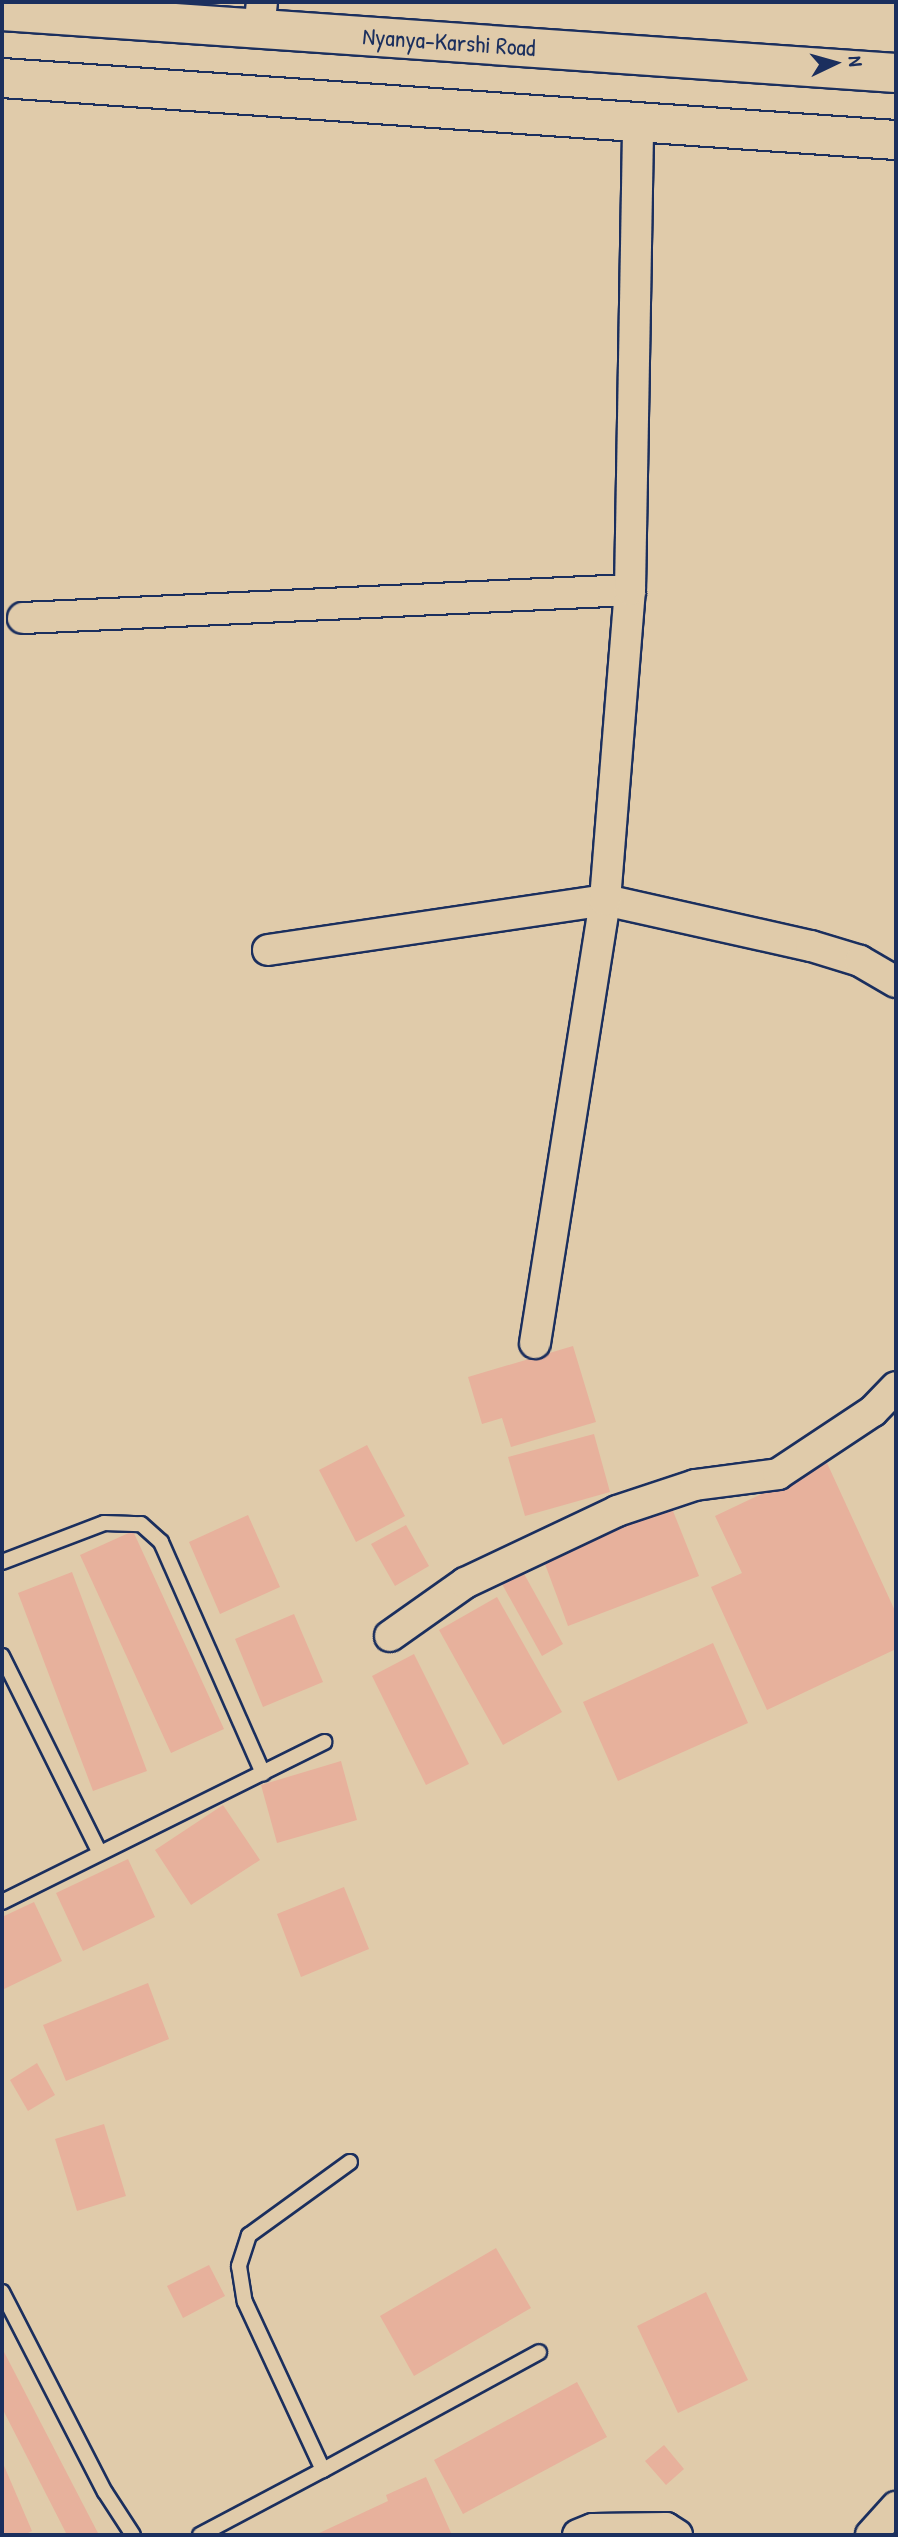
<!DOCTYPE html>
<style>
body{margin:0}
#map{position:relative;width:898px;height:2537px;overflow:hidden;background:#e0cbaa;font-family:"Patrick Hand",sans-serif}
div>[style]{position:absolute}
.building>*{inset:0;background:#e7b19c}
.roads{filter:drop-shadow(2px 0 #1b2f5e) drop-shadow(-2px 0 #1b2f5e) drop-shadow(0 2px #1b2f5e) drop-shadow(0 -2px #1b2f5e)}
.lane>*{height:14px;margin:-7px;padding:0 7px;transform-origin:7px;border-radius:7px;background:#e0cbaa}
.street>*{height:30px;margin:-15px;padding:0 15px;transform-origin:15px;border-radius:15px;background:#e0cbaa}
.primary>*{height:38px;margin:-19px;padding:0 19px;transform-origin:19px;border-radius:19px;background:#e0cbaa}
span{translate:-50% -50%;white-space:nowrap;text-align:center;line-height:1.15;-webkit-text-stroke:6px #e0cbaa;paint-order:stroke}
.street-label{font-size:24px;color:#1b2f5e}
.frame{position:absolute;inset:0;border:4px solid #1b2f5e;pointer-events:none}
.north{position:absolute;left:800px;top:28px;width:70px;height:70px;-webkit-text-stroke:5px #e0cbaa;paint-order:stroke;rotate:85deg;font-size:19px;font-weight:700;line-height:28px;text-align:center;color:#1b2f5e}
.north::after{content:'';display:block;margin:auto;width:24px;height:32px;background:#1b2f5e;clip-path:polygon(50% 0,100% 100%,50% 72%,0 100%)}
</style>
<div id="map">
<div class="building">
<i style="clip-path:polygon(573px 1346px,596px 1422px,511px 1447px,502px 1418px,482px 1424px,468px 1377px)"></i>
<i style="clip-path:polygon(594px 1434px,610px 1492px,525px 1516px,508px 1457px)"></i>
<i style="clip-path:polygon(367px 1445px,405px 1516px,356px 1542px,319px 1470px)"></i>
<i style="clip-path:polygon(827px 1463px,896px 1613px,896px 1649px,767px 1710px,711px 1587px,742px 1573px,715px 1516px)"></i>
<i style="clip-path:polygon(671px 1506px,699px 1576px,568px 1626px,542px 1556px)"></i>
<i style="clip-path:polygon(248px 1515px,280px 1587px,220px 1614px,189px 1542px)"></i>
<i style="clip-path:polygon(406px 1525px,429px 1566px,395px 1586px,371px 1544px)"></i>
<i style="clip-path:polygon(133px 1531px,224px 1729px,171px 1753px,80px 1555px)"></i>
<i style="clip-path:polygon(72px 1572px,147px 1771px,93px 1791px,18px 1593px)"></i>
<i style="clip-path:polygon(523px 1572px,563px 1644px,542px 1656px,502px 1584px)"></i>
<i style="clip-path:polygon(497px 1597px,562px 1712px,503px 1745px,439px 1630px)"></i>
<i style="clip-path:polygon(294px 1614px,323px 1682px,263px 1707px,235px 1639px)"></i>
<i style="clip-path:polygon(713px 1643px,748px 1723px,618px 1781px,583px 1702px)"></i>
<i style="clip-path:polygon(414px 1654px,469px 1764px,426px 1785px,372px 1676px)"></i>
<i style="clip-path:polygon(341px 1761px,357px 1820px,277px 1843px,261px 1785px)"></i>
<i style="clip-path:polygon(223px 1805px,260px 1860px,191px 1905px,155px 1850px)"></i>
<i style="clip-path:polygon(128px 1859px,155px 1917px,83px 1951px,56px 1893px)"></i>
<i style="clip-path:polygon(344px 1887px,369px 1949px,301px 1977px,277px 1914px)"></i>
<i style="clip-path:polygon(34px 1902px,62px 1961px,2px 1990px,2px 1917px)"></i>
<i style="clip-path:polygon(148px 1983px,169px 2039px,66px 2081px,43px 2025px)"></i>
<i style="clip-path:polygon(37px 2063px,55px 2095px,28px 2111px,10px 2080px)"></i>
<i style="clip-path:polygon(104px 2124px,126px 2196px,77px 2211px,55px 2139px)"></i>
<i style="clip-path:polygon(496px 2248px,531px 2308px,414px 2376px,380px 2316px)"></i>
<i style="clip-path:polygon(209px 2265px,225px 2296px,183px 2318px,167px 2286px)"></i>
<i style="clip-path:polygon(706px 2292px,748px 2380px,678px 2413px,637px 2326px)"></i>
<i style="clip-path:polygon(2px 2348px,99px 2535px,67px 2535px,2px 2408px)"></i>
<i style="clip-path:polygon(577px 2382px,607px 2437px,463px 2514px,434px 2460px)"></i>
<i style="clip-path:polygon(664px 2445px,684px 2469px,666px 2485px,645px 2461px)"></i>
<i style="clip-path:polygon(2px 2461px,32px 2531px,24px 2535px,2px 2535px)"></i>
<i style="clip-path:polygon(426px 2477px,452px 2535px,315px 2535px,388px 2501px,386px 2495px)"></i>
</div>
<div class="roads">
<div class="lane">
<i style="left:2px;top:1562px;width:109px;rotate:-20.9deg"></i>
<i style="left:104px;top:1523px;width:37px;rotate:2deg"></i>
<i style="left:141px;top:1524px;width:27px;rotate:42deg"></i>
<i style="left:161px;top:1542px;width:253px;rotate:66.2deg"></i>
<i style="left:2px;top:1656px;width:216px;rotate:63.6deg"></i>
<i style="left:2px;top:1902px;width:360px;rotate:-26.4deg"></i>
<i style="left:350px;top:2162px;width:125px;rotate:144.1deg"></i>
<i style="left:249px;top:2235px;width:33px;rotate:108deg"></i>
<i style="left:239px;top:2266px;width:36px;rotate:81deg"></i>
<i style="left:245px;top:2302px;width:185px;rotate:65.1deg"></i>
<i style="left:323px;top:2470px;width:246px;rotate:-28.6deg"></i>
<i style="left:2px;top:2292px;width:225px;rotate:62.8deg"></i>
<i style="left:105px;top:2492px;width:51px;rotate:56.9deg"></i>
<i style="left:200px;top:2535px;width:139px;rotate:-27.9deg"></i>
</div>
<div class="street">
<i style="left:259px;top:30px;width:28px;rotate:-84deg"></i>
<i style="left:23px;top:618px;width:608px;rotate:-2.64deg"></i>
<i style="left:268px;top:950px;width:341px;rotate:-8.4deg"></i>
<i style="left:605px;top:900px;width:211px;rotate:12.6deg"></i>
<i style="left:811px;top:946px;width:51px;rotate:17deg"></i>
<i style="left:860px;top:961px;width:42px;rotate:30.3deg"></i>
<i style="left:535px;top:1343px;width:448px;rotate:-81deg"></i>
<i style="left:605px;top:900px;width:311px;rotate:-85.4deg"></i>
<i style="left:630px;top:590px;width:466px;rotate:-89deg"></i>
<i style="left:390px;top:1636px;width:92px;rotate:-35.2deg"></i>
<i style="left:465px;top:1583px;width:168px;rotate:-25.3deg"></i>
<i style="left:617px;top:1511px;width:82px;rotate:-18.4deg"></i>
<i style="left:695px;top:1485px;width:84px;rotate:-7.5deg"></i>
<i style="left:778px;top:1474px;width:114px;rotate:-33.6deg"></i>
<i style="left:873px;top:1411px;width:33px;rotate:-46deg"></i>
<i style="left:578px;top:2535px;width:16px;rotate:-22deg"></i>
<i style="left:593px;top:2529px;width:73px;rotate:-0.8deg"></i>
<i style="left:666px;top:2528px;width:13px;rotate:32deg"></i>
<i style="left:871px;top:2535px;width:38px;rotate:-48deg"></i>
</div>
<div class="primary">
<i style="left:2px;top:11px;width:896px;rotate:3.97deg"></i>
<i style="left:2px;top:78px;width:896px;rotate:3.97deg"></i>
</div>
</div>
<div class="street-label">
<span style="left:449px;top:42px;rotate:4deg">Nyanya-Karshi Road</span>
</div>
<div class="frame"></div>
<div class="north">N</div>
</div>
